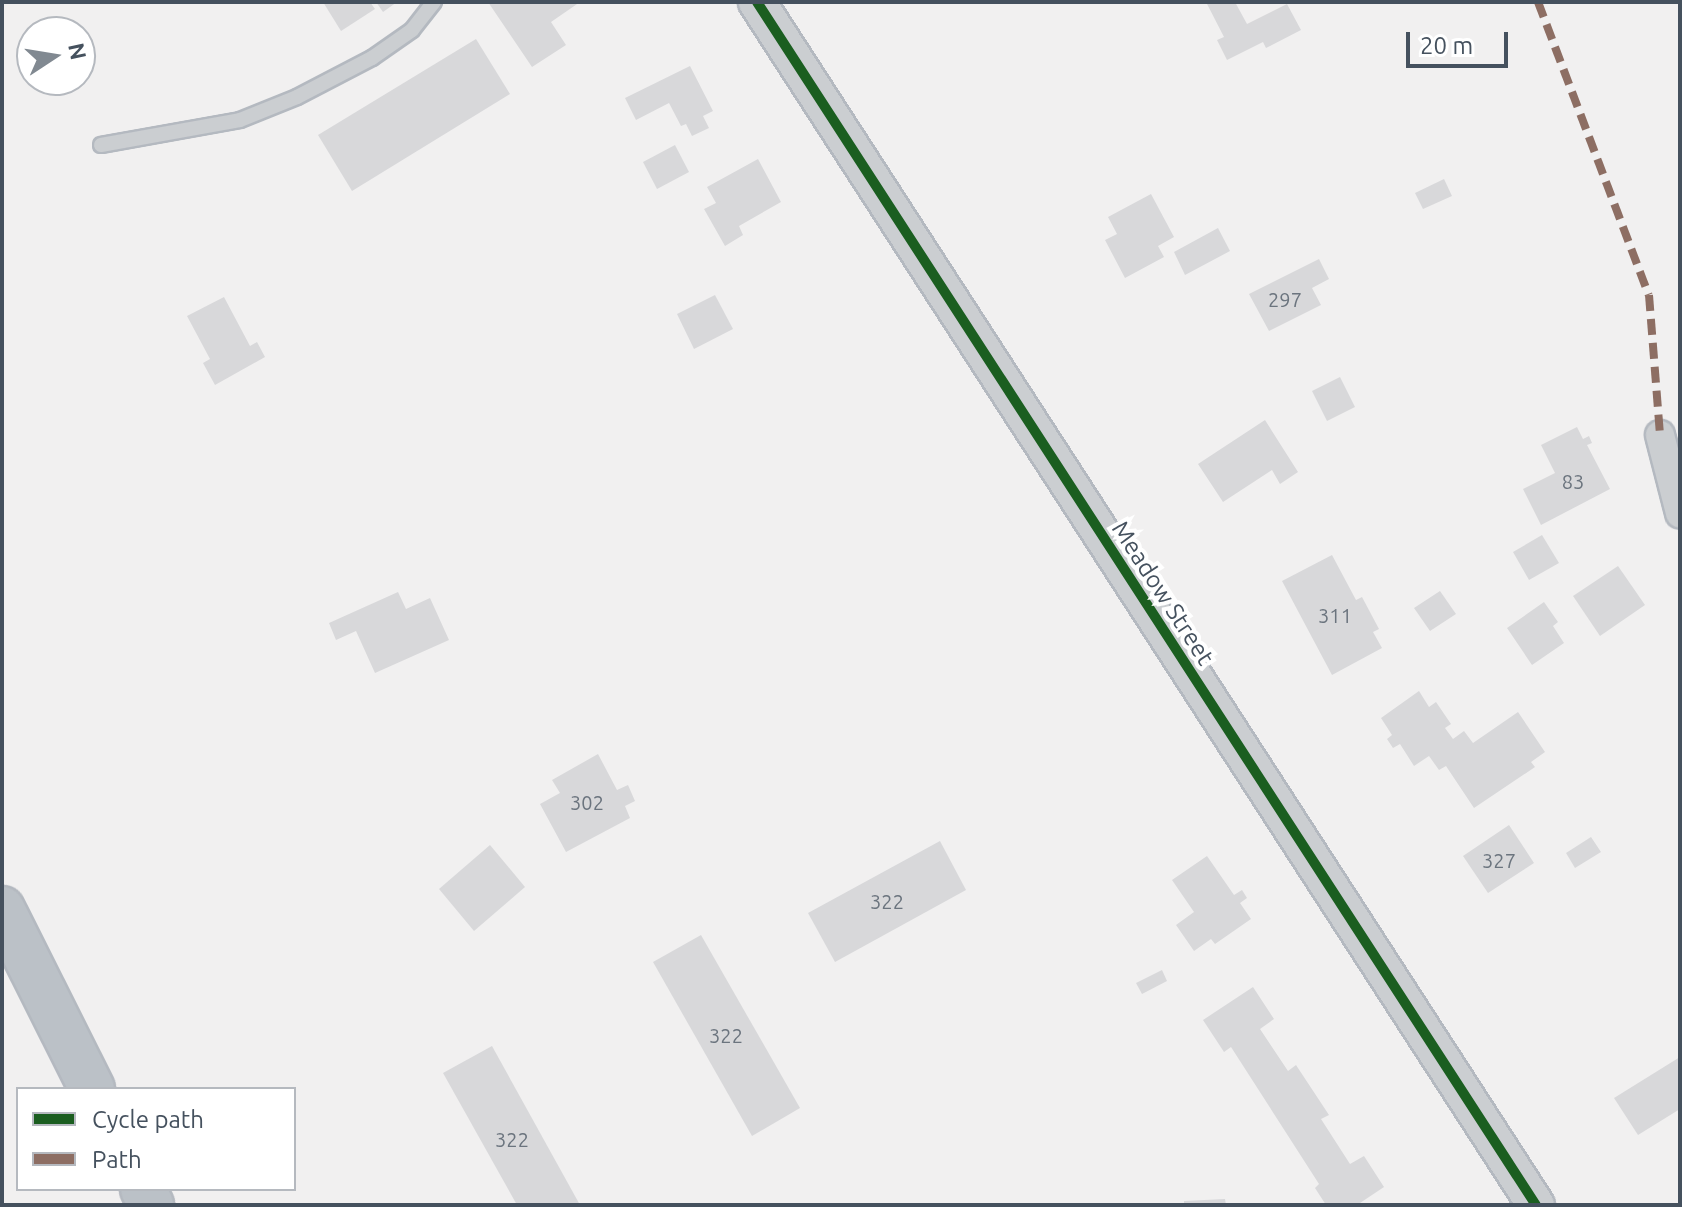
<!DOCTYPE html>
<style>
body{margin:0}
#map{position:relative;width:1682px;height:1207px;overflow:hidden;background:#f1f0f0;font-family:Ubuntu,sans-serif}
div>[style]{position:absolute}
.building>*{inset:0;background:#d8d8da}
.roads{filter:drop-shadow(2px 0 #b4b9c0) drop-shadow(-2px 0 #b4b9c0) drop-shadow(0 2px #b4b9c0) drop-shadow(0 -2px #b4b9c0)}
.service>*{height:14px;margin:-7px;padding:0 7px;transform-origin:7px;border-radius:7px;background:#cbced1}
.minor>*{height:28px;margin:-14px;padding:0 14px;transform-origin:14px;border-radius:14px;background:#cbced1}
.tertiary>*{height:36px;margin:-18px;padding:0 18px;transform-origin:18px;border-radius:18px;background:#cbced1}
.motorway>*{height:44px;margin:-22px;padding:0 22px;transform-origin:22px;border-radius:22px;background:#bbc1c7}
.quiet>*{height:8px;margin-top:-4px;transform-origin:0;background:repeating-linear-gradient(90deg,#8d6e63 0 16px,transparent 0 24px)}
.cycleway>*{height:10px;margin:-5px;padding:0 5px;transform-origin:5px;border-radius:5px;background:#1b5e20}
span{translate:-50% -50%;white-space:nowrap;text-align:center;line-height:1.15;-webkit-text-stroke:8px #fff;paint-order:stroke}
.number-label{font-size:20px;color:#6b747e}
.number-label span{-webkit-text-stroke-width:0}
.street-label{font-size:24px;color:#45515e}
.frame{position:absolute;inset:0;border:4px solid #45515e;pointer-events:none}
.legend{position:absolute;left:16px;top:1087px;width:280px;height:104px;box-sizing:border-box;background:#fff;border:2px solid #b5b9bf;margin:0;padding:10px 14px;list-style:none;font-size:24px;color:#45515e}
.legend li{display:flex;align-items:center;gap:16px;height:40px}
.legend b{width:40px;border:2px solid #b5b9bf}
.north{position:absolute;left:16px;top:16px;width:80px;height:80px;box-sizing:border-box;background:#fff;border:2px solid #b5b9bf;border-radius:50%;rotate:78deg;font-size:22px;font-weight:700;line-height:32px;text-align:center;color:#45515e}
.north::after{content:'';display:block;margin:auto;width:28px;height:36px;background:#818991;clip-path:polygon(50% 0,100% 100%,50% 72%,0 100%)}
.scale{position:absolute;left:1406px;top:32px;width:102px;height:36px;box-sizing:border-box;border:4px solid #45515e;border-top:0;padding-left:10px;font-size:24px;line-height:28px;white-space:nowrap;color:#45515e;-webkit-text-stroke:6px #fff;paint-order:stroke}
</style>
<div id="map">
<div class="building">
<i style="clip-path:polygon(323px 2px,370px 2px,375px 9px,341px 31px)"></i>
<i style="clip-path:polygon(376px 2px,397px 2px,383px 12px)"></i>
<i style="clip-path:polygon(488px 2px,580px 2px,551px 22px,566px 45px,532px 67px)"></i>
<i style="clip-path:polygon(1206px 2px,1235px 2px,1247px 24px,1287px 4px,1301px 30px,1266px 48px,1263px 42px,1227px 60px,1217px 40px,1224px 37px)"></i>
<i style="clip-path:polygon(476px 39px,510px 94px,352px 191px,318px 135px)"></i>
<i style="clip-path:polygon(690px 66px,713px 111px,703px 116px,709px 128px,692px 136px,686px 124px,681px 126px,669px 103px,636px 120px,625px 98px)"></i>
<i style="clip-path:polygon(675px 145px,689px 172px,657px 189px,643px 162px)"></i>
<i style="clip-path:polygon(758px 159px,781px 202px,739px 226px,743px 235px,725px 246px,704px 209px,716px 203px,707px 187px)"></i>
<i style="clip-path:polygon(1444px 179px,1452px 196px,1423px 209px,1415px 193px)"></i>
<i style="clip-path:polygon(1151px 194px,1174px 237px,1158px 246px,1164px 257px,1125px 278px,1105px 240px,1117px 234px,1108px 217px)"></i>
<i style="clip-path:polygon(1218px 228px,1230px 251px,1185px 275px,1174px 252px)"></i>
<i style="clip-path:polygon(1319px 259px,1329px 279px,1312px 288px,1321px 305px,1269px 331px,1249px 294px)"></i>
<i style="clip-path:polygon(715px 295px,733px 329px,694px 349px,677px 314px)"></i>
<i style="clip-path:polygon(224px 297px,250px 346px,257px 342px,265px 357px,215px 385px,203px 363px,210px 359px,187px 316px)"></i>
<i style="clip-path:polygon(1340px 377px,1355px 407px,1327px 421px,1312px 391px)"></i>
<i style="clip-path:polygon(1265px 420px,1298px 472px,1280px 484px,1272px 470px,1223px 502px,1198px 464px)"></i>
<i style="clip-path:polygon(1577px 427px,1583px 439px,1589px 436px,1592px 443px,1587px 445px,1610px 489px,1541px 525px,1523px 489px,1555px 473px,1541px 445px)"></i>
<i style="clip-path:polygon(1542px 535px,1559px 563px,1529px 580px,1513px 552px)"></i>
<i style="clip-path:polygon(1332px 555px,1356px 600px,1362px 597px,1379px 629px,1373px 632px,1382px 648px,1332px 675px,1282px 581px)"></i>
<i style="clip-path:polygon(1618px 566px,1645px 605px,1600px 636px,1573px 596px)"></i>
<i style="clip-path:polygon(1440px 591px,1456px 614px,1430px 631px,1414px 608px)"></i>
<i style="clip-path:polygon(398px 592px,406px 609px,430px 598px,449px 640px,375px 673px,356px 631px,336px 640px,329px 623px)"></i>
<i style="clip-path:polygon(1544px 602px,1558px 622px,1553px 626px,1564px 643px,1532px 665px,1507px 628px)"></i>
<i style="clip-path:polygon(1419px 691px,1429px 707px,1436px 702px,1451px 724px,1445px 728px,1453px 739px,1464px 731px,1473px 743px,1518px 712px,1545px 752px,1531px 762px,1535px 767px,1474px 808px,1446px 766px,1439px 770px,1429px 756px,1414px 766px,1400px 744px,1393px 748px,1387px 739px,1392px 735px,1381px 718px)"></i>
<i style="clip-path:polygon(598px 754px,617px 790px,628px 785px,635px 801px,625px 806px,630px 818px,566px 852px,540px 804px,560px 793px,552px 780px)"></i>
<i style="clip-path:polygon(1509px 825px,1534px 863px,1488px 893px,1463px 856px)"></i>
<i style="clip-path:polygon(1591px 837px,1601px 852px,1575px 868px,1566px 853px)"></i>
<i style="clip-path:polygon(940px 841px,966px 890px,835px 962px,808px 913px)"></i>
<i style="clip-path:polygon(490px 845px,525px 887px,474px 931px,439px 889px)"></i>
<i style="clip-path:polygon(1207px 856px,1234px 895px,1242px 890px,1247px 898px,1240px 903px,1251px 919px,1215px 944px,1211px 939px,1194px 951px,1176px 925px,1194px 912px,1172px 880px)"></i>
<i style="clip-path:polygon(701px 935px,800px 1108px,752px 1136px,653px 962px)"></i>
<i style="clip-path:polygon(1162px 970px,1167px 981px,1142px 994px,1136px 983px)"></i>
<i style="clip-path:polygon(1253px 987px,1274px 1019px,1260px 1029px,1288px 1071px,1296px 1065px,1329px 1115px,1321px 1119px,1350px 1164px,1364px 1156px,1384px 1187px,1357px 1205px,1326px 1205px,1315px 1188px,1319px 1184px,1231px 1047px,1224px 1052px,1203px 1020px)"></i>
<i style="clip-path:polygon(492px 1046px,580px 1205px,517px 1205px,443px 1073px)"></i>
<i style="clip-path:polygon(1680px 1057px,1680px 1109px,1638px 1135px,1614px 1098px)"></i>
<i style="clip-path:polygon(1225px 1199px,1226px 1205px,1184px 1205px,1184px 1201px)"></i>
</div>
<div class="roads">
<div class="service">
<i style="left:101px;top:145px;width:141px;rotate:-10.2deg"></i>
<i style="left:240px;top:120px;width:61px;rotate:-22deg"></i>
<i style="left:297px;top:97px;width:85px;rotate:-27.5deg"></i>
<i style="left:372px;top:58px;width:49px;rotate:-35deg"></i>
<i style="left:412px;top:30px;width:36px;rotate:-52deg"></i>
</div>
<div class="minor">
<i style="left:1660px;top:435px;width:81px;rotate:75.6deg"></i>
</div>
<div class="tertiary">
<i style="left:757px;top:2px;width:1433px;rotate:57.08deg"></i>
</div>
<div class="motorway">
<i style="left:2px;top:909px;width:201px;rotate:63.4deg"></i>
<i style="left:143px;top:1189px;width:18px;rotate:63deg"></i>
</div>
</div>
<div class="quiet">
<i style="left:1538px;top:2px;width:313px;rotate:69.3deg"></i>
<i style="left:1649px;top:295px;width:140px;rotate:85.5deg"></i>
</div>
<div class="cycleway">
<i style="left:757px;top:2px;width:1433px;rotate:57.08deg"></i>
</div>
<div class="number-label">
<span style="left:1285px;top:299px">297</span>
<span style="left:1573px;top:481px">83</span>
<span style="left:1335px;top:615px">311</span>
<span style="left:587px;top:802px">302</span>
<span style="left:1499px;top:860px">327</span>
<span style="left:887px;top:901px">322</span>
<span style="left:726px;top:1035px">322</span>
<span style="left:512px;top:1139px">322</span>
</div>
<div class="street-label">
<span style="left:1163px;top:593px;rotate:57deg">Meadow Street</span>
</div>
<div class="frame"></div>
<ul class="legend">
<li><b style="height:10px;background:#1b5e20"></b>Cycle path</li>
<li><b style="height:10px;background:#8d6e63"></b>Path</li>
</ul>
<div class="north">N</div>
<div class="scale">20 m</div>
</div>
